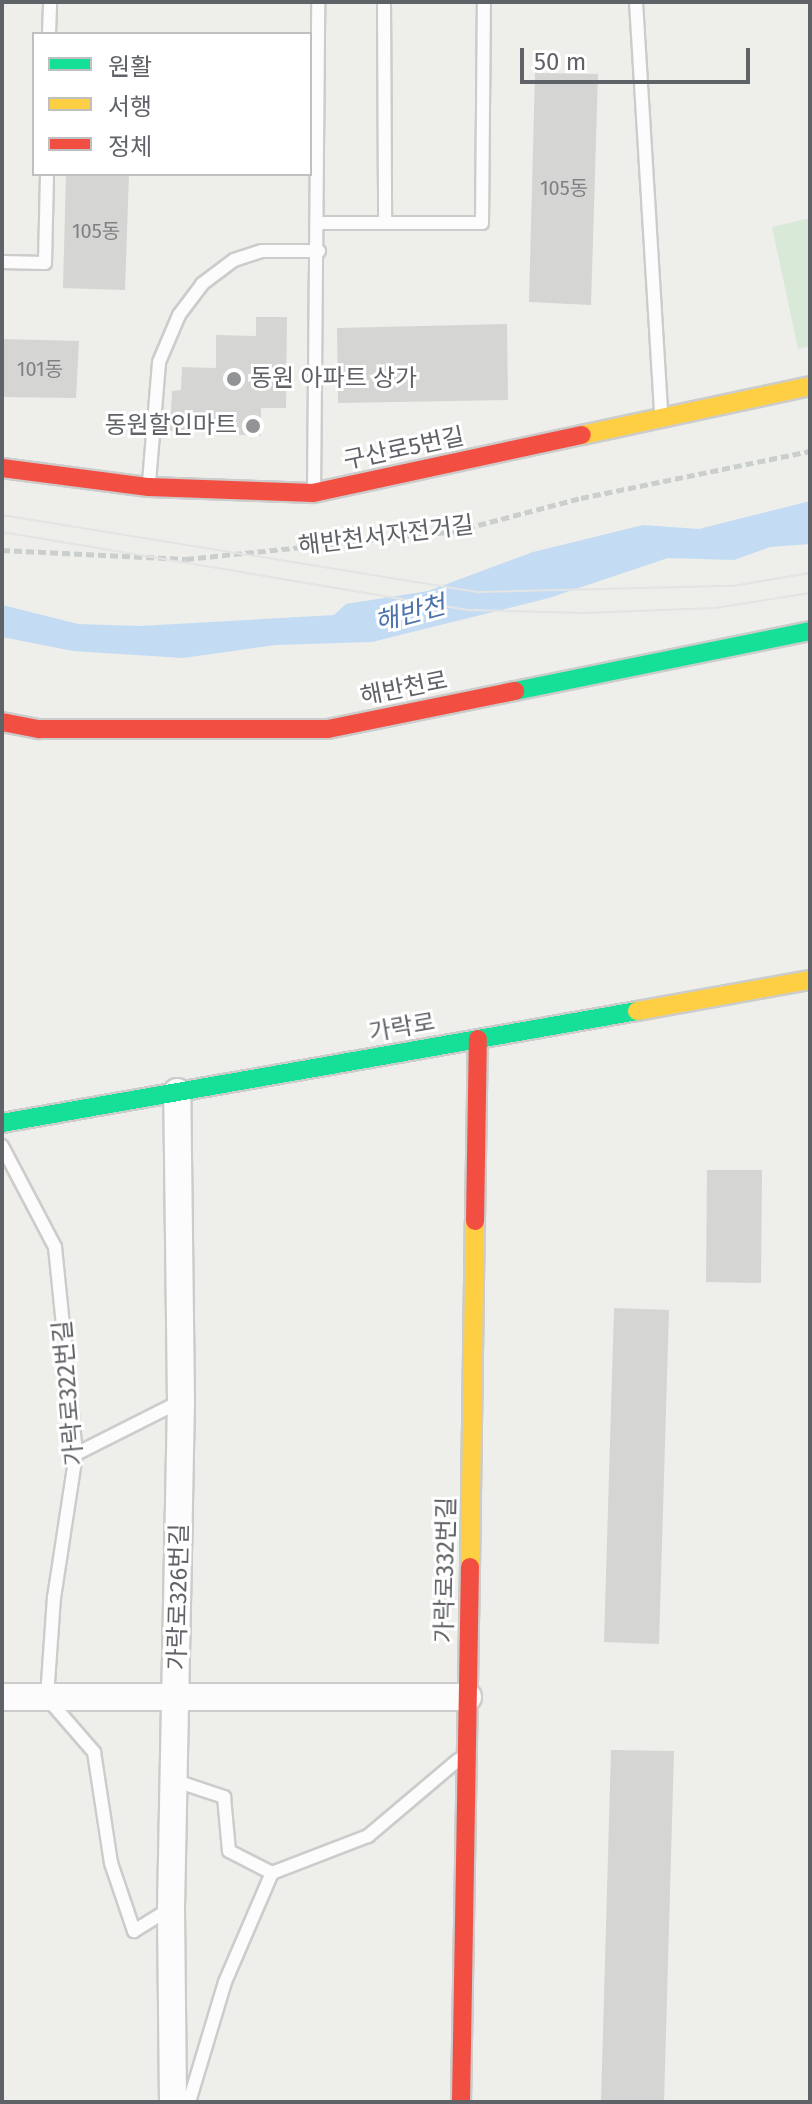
<!DOCTYPE html>
<meta charset="utf-8">
<style>
body{margin:0}
#map{position:relative;width:812px;height:2104px;overflow:hidden;background:#eeeeea;font-family:"Fira Sans","Noto Sans KR",sans-serif}
div>[style]{position:absolute}
.green>*{inset:0;background:#d9e9d8}
.water>*{inset:0;background:#c3dcf4}
.building>*{inset:0;background:#d5d5d3}
.path>*{height:5px;margin-top:-2.5px;transform-origin:0;background:repeating-linear-gradient(90deg,#cacfcd 0 8px,transparent 0 12px)}
.roads{filter:drop-shadow(2px 0 #cbcccb) drop-shadow(-2px 0 #cbcccb) drop-shadow(0 2px #cbcccb) drop-shadow(0 -2px #cbcccb)}
.lane>*{height:12px;margin:-6px;padding:0 6px;transform-origin:6px;border-radius:6px;background:#fcfcfc}
.street>*{height:26px;margin:-13px;padding:0 13px;transform-origin:13px;border-radius:13px;background:#fcfcfc}
.fast>*{height:18px;margin:-9px;padding:0 9px;transform-origin:9px;border-radius:9px;background:#16e098}
.slow>*{height:18px;margin:-9px;padding:0 9px;transform-origin:9px;border-radius:9px;background:#ffcf43}
.jam>*{height:18px;margin:-9px;padding:0 9px;transform-origin:9px;border-radius:9px;background:#f24e42}
.tram>*{height:2px;margin:-1px;padding:0 1px;transform-origin:1px;border-radius:1px;background:#e3e4e3}
.dots>*{width:22px;height:22px;translate:-50% -50%;box-sizing:border-box;border:4px solid #fff;border-radius:50%}
span{translate:-50% -50%;white-space:nowrap;text-align:center;line-height:1.15;-webkit-text-stroke:6px #fff;paint-order:stroke}
.number-label{font-size:20px;color:#7e8083}
.number-label span{-webkit-text-stroke-width:0}
.poi-label{font-size:24px;color:#5f6267}
.left{translate:0 -50%;text-align:left}
.right{translate:-100% -50%;text-align:right}
.street-label{font-size:24px;color:#5f6267}
.water-label{font-size:26px;color:#4c73aa;font-style:italic}
.frame{position:absolute;inset:0;border:4px solid #5f6267;pointer-events:none}
.legend{position:absolute;left:32px;top:32px;width:280px;height:144px;box-sizing:border-box;background:#fff;border:2px solid #bfc0c2;margin:0;padding:10px 14px;list-style:none;font-size:24px;color:#5f6267}
.legend li{display:flex;align-items:center;gap:16px;height:40px}
.legend b{width:40px;border:2px solid #bfc0c2}
.scale{position:absolute;left:520px;top:48px;width:230px;height:36px;box-sizing:border-box;border:4px solid #5f6267;border-top:0;padding-left:10px;font-size:24px;line-height:28px;white-space:nowrap;color:#5f6267;-webkit-text-stroke:6px #fff;paint-order:stroke}
</style>
<div id="map">
<div class="green">
<i style="clip-path:polygon(810px 218px,810px 346px,798px 349px,772px 227px)"></i>
</div>
<div class="water">
<i style="clip-path:polygon(810px 501px,810px 544px,770px 547px,734px 560px,668px 558px,549px 598px,372px 642px,276px 645px,183px 658px,73px 651px,2px 637px,2px 605px,78px 624px,139px 626px,334px 615px,346px 604px,428px 591px,533px 552px,643px 525px,699px 529px)"></i>
</div>
<div class="building">
<i style="clip-path:polygon(535px 73px,598px 74px,591px 305px,529px 302px)"></i>
<i style="clip-path:polygon(66px 174px,129px 174px,125px 290px,63px 288px)"></i>
<i style="clip-path:polygon(256px 317px,287px 317px,286px 408px,261px 408px,261px 436px,170px 431px,172px 391px,181px 390px,182px 367px,216px 368px,216px 335px,256px 336px)"></i>
<i style="clip-path:polygon(507px 324px,508px 400px,338px 403px,337px 328px)"></i>
<i style="clip-path:polygon(2px 339px,79px 341px,76px 398px,2px 397px)"></i>
<i style="clip-path:polygon(707px 1170px,762px 1170px,761px 1283px,706px 1282px)"></i>
<i style="clip-path:polygon(614px 1308px,669px 1310px,659px 1644px,604px 1642px)"></i>
<i style="clip-path:polygon(611px 1750px,674px 1751px,664px 2102px,601px 2102px)"></i>
</div>
<div class="path">
<i style="left:2px;top:550px;width:184px;rotate:2.8deg"></i>
<i style="left:186px;top:559px;width:270px;rotate:-5.9deg"></i>
<i style="left:455px;top:531px;width:130px;rotate:-14.7deg"></i>
<i style="left:581px;top:498px;width:234px;rotate:-11.6deg"></i>
</div>
<div class="roads">
<div class="lane">
<i style="left:384px;top:2px;width:221px;rotate:89.7deg"></i>
<i style="left:385px;top:223px;width:97px"></i>
<i style="left:482px;top:223px;width:221px;rotate:-89.5deg"></i>
<i style="left:636px;top:2px;width:413px;rotate:86.5deg"></i>
<i style="left:49px;top:34px;width:32px;rotate:-88deg"></i>
<i style="left:319px;top:223px;width:66px"></i>
<i style="left:2px;top:262px;width:43px;rotate:1.3deg"></i>
<i style="left:45px;top:263px;width:89px;rotate:-88.7deg"></i>
<i style="left:149px;top:482px;width:120px;rotate:-85.2deg"></i>
<i style="left:159px;top:362px;width:51px;rotate:-66.9deg"></i>
<i style="left:179px;top:315px;width:39px;rotate:-53deg"></i>
<i style="left:202px;top:284px;width:40px;rotate:-37deg"></i>
<i style="left:234px;top:260px;width:29px;rotate:-18deg"></i>
<i style="left:262px;top:251px;width:57px"></i>
<i style="left:314px;top:491px;width:489px;rotate:-89.5deg"></i>
<i style="left:2px;top:1146px;width:114px;rotate:62.3deg"></i>
<i style="left:55px;top:1247px;width:208px;rotate:84.2deg"></i>
<i style="left:76px;top:1454px;width:145px;rotate:98.7deg"></i>
<i style="left:54px;top:1597px;width:101px;rotate:94deg"></i>
<i style="left:47px;top:1698px;width:72px;rotate:49deg"></i>
<i style="left:94px;top:1752px;width:112px;rotate:81.3deg"></i>
<i style="left:111px;top:1863px;width:72px;rotate:71.3deg"></i>
<i style="left:134px;top:1931px;width:44px;rotate:-31.9deg"></i>
<i style="left:76px;top:1454px;width:118px;rotate:-26.8deg"></i>
<i style="left:176px;top:1781px;width:51px;rotate:18.4deg"></i>
<i style="left:224px;top:1797px;width:54px;rotate:84.7deg"></i>
<i style="left:229px;top:1851px;width:48px;rotate:27.1deg"></i>
<i style="left:189px;top:2102px;width:125px;rotate:-73.3deg"></i>
<i style="left:225px;top:1982px;width:119px;rotate:-66.7deg"></i>
<i style="left:272px;top:1873px;width:103px;rotate:-21.1deg"></i>
<i style="left:368px;top:1836px;width:118px;rotate:-40.2deg"></i>
</div>
<div class="street">
<i style="left:2px;top:1697px;width:466px"></i>
<i style="left:173px;top:2102px;width:194px;rotate:-90.6deg"></i>
<i style="left:171px;top:1908px;width:507px;rotate:-88.87deg"></i>
<i style="left:181px;top:1401px;width:309px;rotate:-90.7deg"></i>
</div>
<div class="fast">
<i style="left:515px;top:691px;width:301px;rotate:-11.5deg"></i>
<i style="left:2px;top:1123px;width:645px;rotate:-10deg"></i>
</div>
<div class="slow">
<i style="left:582px;top:435px;width:233px;rotate:-12.1deg"></i>
<i style="left:637px;top:1011px;width:176px;rotate:-10.2deg"></i>
<i style="left:470px;top:1567px;width:346px;rotate:-89.2deg"></i>
</div>
<div class="jam">
<i style="left:2px;top:468px;width:148px;rotate:7.4deg"></i>
<i style="left:149px;top:487px;width:164px;rotate:2.1deg"></i>
<i style="left:313px;top:493px;width:275px;rotate:-12.2deg"></i>
<i style="left:2px;top:722px;width:38px;rotate:11deg"></i>
<i style="left:39px;top:729px;width:289px"></i>
<i style="left:328px;top:729px;width:191px;rotate:-11.5deg"></i>
<i style="left:475px;top:1221px;width:182px;rotate:-89.1deg"></i>
<i style="left:461px;top:2102px;width:535px;rotate:-89.04deg"></i>
</div>
</div>
<div class="tram">
<i style="left:2px;top:515px;width:483px;rotate:9.2deg"></i>
<i style="left:479px;top:592px;width:254px;rotate:-1.4deg"></i>
<i style="left:733px;top:586px;width:78px;rotate:-9.6deg"></i>
<i style="left:2px;top:532px;width:472px;rotate:9.5deg"></i>
<i style="left:468px;top:610px;width:116px;rotate:1.5deg"></i>
<i style="left:584px;top:613px;width:131px;rotate:-2.2deg"></i>
<i style="left:715px;top:608px;width:96px;rotate:-9deg"></i>
</div>
<div class="dots">
<i style="left:234px;top:379px;background:#919395"></i>
<i style="left:253px;top:426px;background:#919395"></i>
</div>
<div class="number-label">
<span style="left:564px;top:188px">105동</span>
<span style="left:96px;top:231px">105동</span>
<span style="left:40px;top:369px">101동</span>
</div>
<div class="poi-label">
<span class="left" style="left:250px;top:379px">동원 아파트 상가</span>
<span class="right" style="left:237px;top:426px">동원할인마트</span>
</div>
<div class="street-label">
<span style="left:404px;top:449px;rotate:-12deg">구산로5번길</span>
<span style="left:386px;top:536px;rotate:-7deg">해반천서자전거길</span>
<span style="left:404px;top:689px;rotate:-11deg">해반천로</span>
<span style="left:402px;top:1028px;rotate:-10deg">가락로</span>
<span style="left:69px;top:1393px;rotate:-95deg">가락로322번길</span>
<span style="left:446px;top:1570px;rotate:-89deg">가락로332번길</span>
<span style="left:179px;top:1597px;rotate:-89deg">가락로326번길</span>
</div>
<div class="water-label">
<span style="left:410px;top:614px;rotate:-15deg">해반천</span>
</div>
<div class="frame"></div>
<ul class="legend">
<li><b style="height:10px;background:#16e098"></b>원활</li>
<li><b style="height:10px;background:#ffcf43"></b>서행</li>
<li><b style="height:10px;background:#f24e42"></b>정체</li>
</ul>
<div class="scale">50 m</div>
</div>
